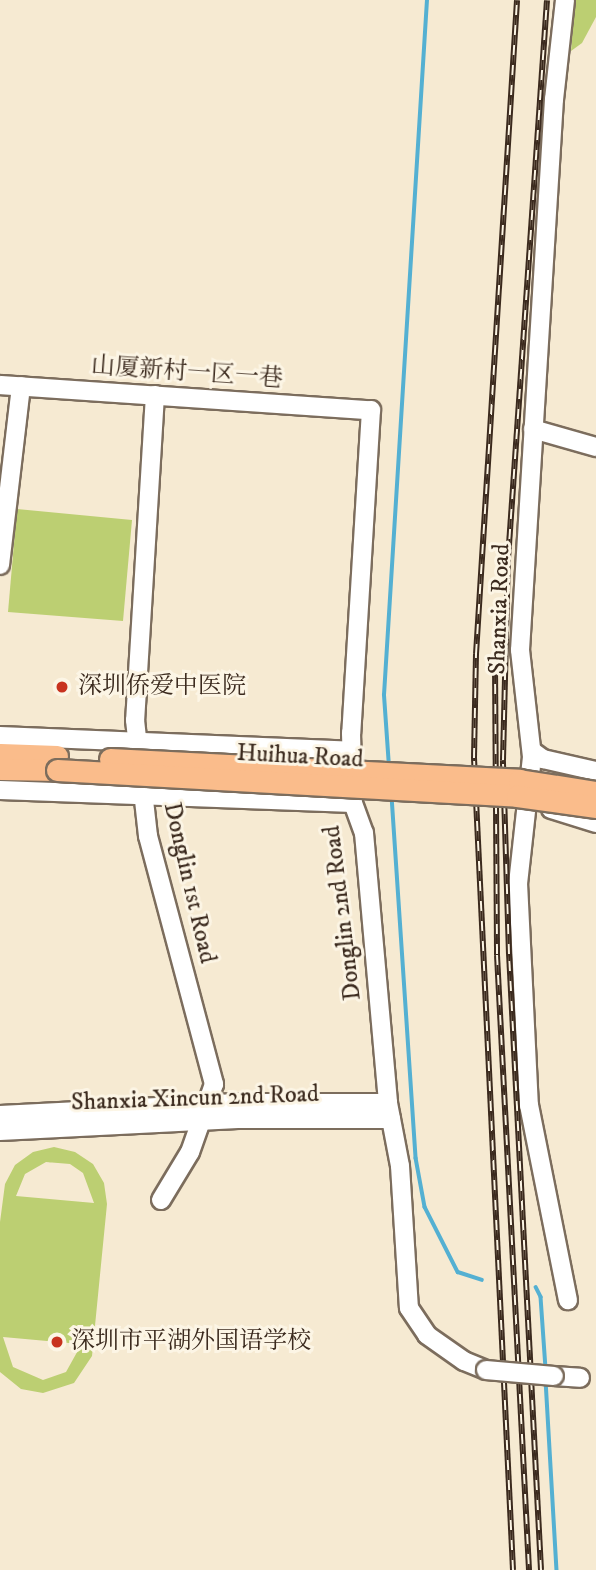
<!DOCTYPE html>
<meta charset="utf-8">
<style>
body{margin:0}
#map{position:relative;width:596px;height:1570px;overflow:hidden;background:#f6ead2;font-family:"IM FELL DW Pica","Noto Serif SC",serif}
div>[style]{position:absolute}
.green>*{inset:0;background:#bccf72}
.stream>*{height:3.5px;margin:-1.75px;padding:0 1.75px;transform-origin:1.75px;border-radius:1.75px;background:#54b0d2}
.roads{filter:drop-shadow(2px 0 #7c6d5d) drop-shadow(-2px 0 #7c6d5d) drop-shadow(0 2px #7c6d5d) drop-shadow(0 -2px #7c6d5d)}
.minor>*{height:18px;margin:-9px;padding:0 9px;transform-origin:9px;border-radius:9px;background:#fff}
.major>*{height:21px;margin:-10.5px;padding:0 10.5px;transform-origin:10.5px;border-radius:10.5px;background:#fabc8b}
.rail>*{height:6px;margin-top:-3px;transform-origin:0;background:repeating-linear-gradient(90deg,#fcf5e5 0 10px,#3b2a1e 0 20px);box-sizing:border-box;border-block:2px solid #3b2a1e}
.bridges{filter:drop-shadow(2px 0 #7c6d5d) drop-shadow(-2px 0 #7c6d5d) drop-shadow(0 2px #7c6d5d) drop-shadow(0 -2px #7c6d5d)}
.minor-bridge>*{height:18px;margin:-9px;padding:0 9px;transform-origin:9px;border-radius:9px;background:#fff}
.major-bridge>*{height:21px;margin:-10.5px;padding:0 10.5px;transform-origin:10.5px;border-radius:10.5px;background:#fabc8b}
.dots>*{width:19px;height:19px;translate:-50% -50%;box-sizing:border-box;border:4px solid #fcf5e5;border-radius:50%}
span{translate:-50% -50%;white-space:nowrap;text-align:center;line-height:1.15;-webkit-text-stroke:6px #fcf5e5;paint-order:stroke}
.street-label{font-size:24px;color:#3b2a1e}
.poi-label{font-size:24px;color:#3b2a1e}
.left{translate:0 -50%;text-align:left}
</style>
<div id="map">
<div class="green">
<i style="clip-path:polygon(575px 0,596px 0,596px 17px,582px 43px,571px 51px)"></i>
<i style="clip-path:polygon(17px 509px,132px 520px,123px 621px,8px 612px)"></i>
<i style="clip-path:polygon(evenodd,54px 1147px,75px 1152px,93px 1164px,104px 1183px,107px 1204px,92px 1356px,74px 1383px,43px 1393px,21px 1389px,0 1372px,0 1222px,5px 1184px,15px 1165px,33px 1152px,54px 1147px,46px 1162px,70px 1164px,83px 1173px,94px 1203px,16px 1196px,25px 1174px,46px 1162px,54px 1147px,3px 1337px,80px 1344px,81px 1345px,66px 1372px,43px 1380px,13px 1367px,3px 1337px)"></i>
</div>
<div class="stream">
<i style="left:389px;top:767px;width:72px;rotate:-94deg"></i>
<i style="left:384px;top:695px;width:696px;rotate:-86.46deg"></i>
<i style="left:392px;top:796px;width:363px;rotate:86.2deg"></i>
<i style="left:416px;top:1158px;width:50px;rotate:79.6deg"></i>
<i style="left:425px;top:1207px;width:73px;rotate:63.1deg"></i>
<i style="left:458px;top:1272px;width:25px;rotate:18deg"></i>
<i style="left:536px;top:1287px;width:11px;rotate:63deg"></i>
<i style="left:541px;top:1297px;width:72px;rotate:86deg"></i>
<i style="left:546px;top:1380px;width:190px;rotate:86.7deg"></i>
</div>
<div class="roads">
<div class="minor">
<i style="left:565px;top:0;width:100px;rotate:96.3deg"></i>
<i style="left:554px;top:99px;width:552px;rotate:93.53deg"></i>
<i style="left:520px;top:650px;width:108px;rotate:83.6deg"></i>
<i style="left:532px;top:757px;width:127px;rotate:96.3deg"></i>
<i style="left:518px;top:883px;width:222px;rotate:87.2deg"></i>
<i style="left:529px;top:1105px;width:199px;rotate:78.7deg"></i>
<i style="left:0;top:385px;width:372px;rotate:3.9deg"></i>
<i style="left:371px;top:410px;width:324px;rotate:93.5deg"></i>
<i style="left:351px;top:733px;width:70px;rotate:88.4deg"></i>
<i style="left:353px;top:803px;width:32px;rotate:70deg"></i>
<i style="left:364px;top:833px;width:271px;rotate:84.9deg"></i>
<i style="left:388px;top:1103px;width:64px;rotate:79.2deg"></i>
<i style="left:400px;top:1166px;width:142px;rotate:86.4deg"></i>
<i style="left:409px;top:1308px;width:32px;rotate:56deg"></i>
<i style="left:427px;top:1335px;width:45px;rotate:35.1deg"></i>
<i style="left:464px;top:1361px;width:24px;rotate:22deg"></i>
<i style="left:155px;top:395px;width:326px;rotate:93.5deg"></i>
<i style="left:135px;top:720px;width:117px;rotate:83.6deg"></i>
<i style="left:148px;top:836px;width:257px;rotate:75.1deg"></i>
<i style="left:214px;top:1084px;width:72px;rotate:109.4deg"></i>
<i style="left:190px;top:1152px;width:56px;rotate:121.1deg"></i>
<i style="left:533px;top:429px;width:66px;rotate:15.9deg"></i>
<i style="left:0;top:565px;width:180px;rotate:-83.3deg"></i>
<i style="left:0;top:736px;width:352px;rotate:2.4deg"></i>
<i style="left:532px;top:751px;width:14px;rotate:36deg"></i>
<i style="left:543px;top:759px;width:54px;rotate:12.8deg"></i>
<i style="left:0;top:790px;width:353px;rotate:2.1deg"></i>
<i style="left:551px;top:809px;width:47px;rotate:17.3deg"></i>
<i style="left:0;top:1115px;width:237px;rotate:-2.9deg"></i>
<i style="left:237px;top:1103px;width:151px"></i>
<i style="left:0;top:1131px;width:238px;rotate:-2.9deg"></i>
<i style="left:238px;top:1119px;width:153px"></i>
<i style="left:554px;top:1376px;width:26px;rotate:4deg"></i>
</div>
<div class="major">
<i style="left:0;top:754px;width:57px;rotate:2deg"></i>
<i style="left:0;top:769px;width:57px;rotate:1deg"></i>
</div>
</div>
<div class="rail">
<i style="left:495px;top:664px;width:291px;rotate:89.6deg"></i>
<i style="left:497px;top:955px;width:616px;rotate:87.02deg"></i>
<i style="left:513px;top:1570px;width:813px;rotate:-92.75deg"></i>
<i style="left:474px;top:758px;width:104px;rotate:-88.9deg"></i>
<i style="left:476px;top:654px;width:655px;rotate:-86.41deg"></i>
<i style="left:541px;top:1570px;width:617px;rotate:-92.97deg"></i>
<i style="left:509px;top:954px;width:194px;rotate:-91.8deg"></i>
<i style="left:503px;top:760px;width:201px;rotate:-88.6deg"></i>
<i style="left:508px;top:559px;width:560px;rotate:-86.01deg"></i>
</div>
<div class="bridges">
<div class="minor-bridge">
<i style="left:486px;top:1370px;width:68px;rotate:5deg"></i>
</div>
<div class="major-bridge">
<i style="left:110px;top:759px;width:410px;rotate:2.9deg"></i>
<i style="left:519px;top:780px;width:78px;rotate:8.9deg"></i>
<i style="left:57px;top:770px;width:461px;rotate:3.2deg"></i>
<i style="left:517px;top:796px;width:80px;rotate:7.9deg"></i>
</div>
</div>
<div class="dots">
<i style="left:62px;top:687px;background:#c8321e"></i>
<i style="left:57px;top:1342px;background:#c8321e"></i>
</div>
<div class="street-label">
<span style="left:187px;top:373px;rotate:4deg">山厦新村一区一巷</span>
<span style="left:500px;top:609px;rotate:-88deg">Shanxia Road</span>
<span style="left:300px;top:757px;rotate:3deg">Huihua Road</span>
<span style="left:189px;top:883px;rotate:77deg">Donglin 1st Road</span>
<span style="left:343px;top:913px;rotate:-97deg">Donglin 2nd Road</span>
<span style="left:195px;top:1099px;rotate:-2deg">Shanxia Xincun 2nd Road</span>
</div>
<div class="poi-label">
<span class="left" style="left:78px;top:687px">深圳侨爱中医院</span>
<span class="left" style="left:71px;top:1342px">深圳市平湖外国语学校</span>
</div>
</div>
